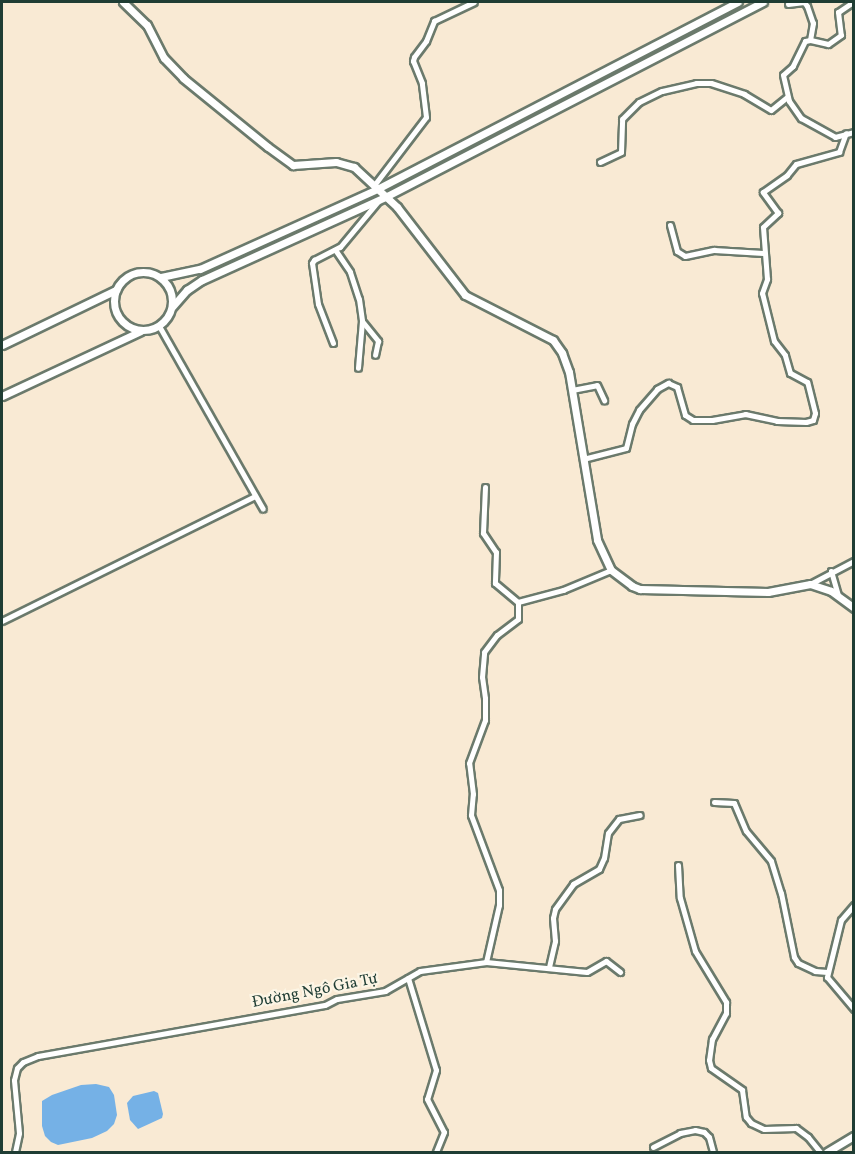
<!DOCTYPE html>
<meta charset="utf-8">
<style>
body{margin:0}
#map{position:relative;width:855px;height:1154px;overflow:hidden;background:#f9ead4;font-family:Vollkorn,serif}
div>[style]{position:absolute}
.water>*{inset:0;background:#75b1e6}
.roads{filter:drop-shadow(2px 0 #6b7a6c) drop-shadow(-2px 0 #6b7a6c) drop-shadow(0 2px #6b7a6c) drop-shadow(0 -2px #6b7a6c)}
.street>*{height:5px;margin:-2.5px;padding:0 2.5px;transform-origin:2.5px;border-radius:2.5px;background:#fff}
.secondary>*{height:7px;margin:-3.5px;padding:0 3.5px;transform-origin:3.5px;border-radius:3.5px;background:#fff}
.secondary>.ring{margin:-3.5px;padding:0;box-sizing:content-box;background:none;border:7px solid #fff;border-radius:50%}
span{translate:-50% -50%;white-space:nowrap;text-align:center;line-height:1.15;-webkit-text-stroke:4.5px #fcf5e5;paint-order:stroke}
.street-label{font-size:16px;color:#1f3d34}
.frame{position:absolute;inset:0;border:3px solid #1f3d34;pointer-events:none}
</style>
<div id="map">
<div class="water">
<i style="clip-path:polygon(96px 1084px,109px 1087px,114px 1095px,117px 1115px,114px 1124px,107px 1131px,92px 1138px,58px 1145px,51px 1142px,45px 1136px,42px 1126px,42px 1101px,52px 1095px,81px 1085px)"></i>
<i style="clip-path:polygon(154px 1091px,158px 1093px,163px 1114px,162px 1118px,138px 1129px,130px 1120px,127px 1103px,133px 1096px)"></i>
</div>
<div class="roads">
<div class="street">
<i style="left:853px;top:2px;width:18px;rotate:146deg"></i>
<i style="left:838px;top:12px;width:23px;rotate:83deg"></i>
<i style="left:841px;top:35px;width:16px;rotate:145deg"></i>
<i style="left:828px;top:44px;width:18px;rotate:-167deg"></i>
<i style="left:810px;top:40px;width:5px;rotate:169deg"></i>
<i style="left:805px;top:41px;width:28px;rotate:116deg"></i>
<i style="left:793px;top:66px;width:13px;rotate:138deg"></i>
<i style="left:783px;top:75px;width:27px;rotate:77deg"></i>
<i style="left:789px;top:101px;width:21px;rotate:55deg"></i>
<i style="left:801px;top:118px;width:39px;rotate:29deg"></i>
<i style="left:835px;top:137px;width:20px;rotate:-15deg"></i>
<i style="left:788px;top:4px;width:16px;rotate:-7deg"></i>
<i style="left:804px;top:2px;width:5px;rotate:53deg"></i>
<i style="left:807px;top:6px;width:18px;rotate:71deg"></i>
<i style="left:813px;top:23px;width:17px;rotate:100deg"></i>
<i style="left:600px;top:162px;width:23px;rotate:-25deg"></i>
<i style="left:621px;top:152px;width:33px;rotate:-88deg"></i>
<i style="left:622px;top:119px;width:24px;rotate:-45deg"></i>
<i style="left:639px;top:102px;width:25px;rotate:-26deg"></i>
<i style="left:662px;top:91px;width:35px;rotate:-13deg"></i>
<i style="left:696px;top:83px;width:15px"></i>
<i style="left:711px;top:83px;width:35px;rotate:18deg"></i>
<i style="left:744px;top:94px;width:31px;rotate:31deg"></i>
<i style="left:771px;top:110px;width:21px;rotate:-39deg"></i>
<i style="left:375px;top:184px;width:84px;rotate:-52.7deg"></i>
<i style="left:426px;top:117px;width:34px;rotate:-97deg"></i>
<i style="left:422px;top:83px;width:24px;rotate:-112deg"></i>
<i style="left:413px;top:61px;width:4px;rotate:-76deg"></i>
<i style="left:414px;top:57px;width:20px;rotate:-53deg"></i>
<i style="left:426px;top:41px;width:22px;rotate:-68deg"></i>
<i style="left:434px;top:21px;width:44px;rotate:-25.4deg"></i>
<i style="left:670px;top:225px;width:27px;rotate:75deg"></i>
<i style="left:677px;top:251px;width:9px;rotate:32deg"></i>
<i style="left:685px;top:256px;width:30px;rotate:-12deg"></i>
<i style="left:714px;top:250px;width:49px;rotate:3.5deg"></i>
<i style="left:336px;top:251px;width:25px;rotate:56deg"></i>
<i style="left:350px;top:272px;width:28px;rotate:72deg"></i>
<i style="left:359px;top:299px;width:22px;rotate:82deg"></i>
<i style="left:362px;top:321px;width:47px;rotate:94.9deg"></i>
<i style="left:362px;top:321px;width:26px;rotate:51deg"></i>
<i style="left:378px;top:341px;width:14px;rotate:102deg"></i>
<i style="left:159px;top:326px;width:210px;rotate:60.4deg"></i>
<i style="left:333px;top:343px;width:42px;rotate:-111deg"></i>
<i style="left:318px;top:304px;width:41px;rotate:-98.3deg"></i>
<i style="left:312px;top:263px;width:4px;rotate:-56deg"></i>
<i style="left:314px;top:260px;width:29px;rotate:-27deg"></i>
<i style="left:340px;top:247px;width:61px;rotate:-50.3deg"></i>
<i style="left:572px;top:390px;width:25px;rotate:-11deg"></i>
<i style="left:597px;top:385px;width:17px;rotate:65deg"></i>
<i style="left:583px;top:459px;width:44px;rotate:-14.3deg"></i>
<i style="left:626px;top:448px;width:25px;rotate:-76deg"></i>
<i style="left:632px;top:424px;width:16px;rotate:-63deg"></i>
<i style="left:639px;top:410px;width:28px;rotate:-49deg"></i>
<i style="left:657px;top:389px;width:13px;rotate:-29deg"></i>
<i style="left:668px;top:383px;width:10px;rotate:24deg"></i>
<i style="left:677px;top:387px;width:29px;rotate:74deg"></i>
<i style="left:685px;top:415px;width:9px;rotate:32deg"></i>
<i style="left:693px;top:420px;width:19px"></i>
<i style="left:712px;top:420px;width:34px;rotate:-10deg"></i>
<i style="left:745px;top:414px;width:33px;rotate:12deg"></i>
<i style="left:777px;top:421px;width:29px;rotate:2deg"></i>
<i style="left:806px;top:422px;width:7px;rotate:-16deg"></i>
<i style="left:813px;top:420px;width:7px;rotate:-74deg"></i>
<i style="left:815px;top:413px;width:32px;rotate:-104deg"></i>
<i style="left:807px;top:382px;width:19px;rotate:-152deg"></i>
<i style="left:790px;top:373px;width:19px;rotate:-106deg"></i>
<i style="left:785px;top:355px;width:18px;rotate:-128deg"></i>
<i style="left:774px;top:341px;width:49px;rotate:-104deg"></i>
<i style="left:762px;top:293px;width:15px;rotate:-70deg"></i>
<i style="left:767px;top:279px;width:52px;rotate:-94.4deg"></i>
<i style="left:763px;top:227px;width:21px;rotate:-43deg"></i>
<i style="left:778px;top:213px;width:26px;rotate:-126deg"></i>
<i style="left:763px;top:192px;width:29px;rotate:-35deg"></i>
<i style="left:787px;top:175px;width:14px;rotate:-51deg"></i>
<i style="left:796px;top:164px;width:45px;rotate:-15.6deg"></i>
<i style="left:839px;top:152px;width:20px;rotate:-70deg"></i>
<i style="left:485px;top:487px;width:46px;rotate:92.5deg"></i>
<i style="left:483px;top:533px;width:23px;rotate:56deg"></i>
<i style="left:496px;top:552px;width:31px;rotate:92deg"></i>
<i style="left:495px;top:583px;width:30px;rotate:40deg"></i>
<i style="left:831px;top:571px;width:25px;rotate:74deg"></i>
<i style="left:810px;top:584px;width:50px;rotate:-27.6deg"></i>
<i style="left:2px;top:621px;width:282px;rotate:-26.3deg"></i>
<i style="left:714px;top:802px;width:20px;rotate:3deg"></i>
<i style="left:734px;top:803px;width:30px;rotate:67deg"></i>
<i style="left:746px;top:831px;width:39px;rotate:50deg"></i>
<i style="left:771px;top:861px;width:34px;rotate:73deg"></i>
<i style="left:781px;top:893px;width:65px;rotate:78.5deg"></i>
<i style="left:794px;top:957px;width:7px;rotate:56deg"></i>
<i style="left:798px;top:963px;width:19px;rotate:25deg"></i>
<i style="left:815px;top:971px;width:12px;rotate:5deg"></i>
<i style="left:678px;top:865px;width:33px;rotate:87deg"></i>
<i style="left:680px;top:898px;width:55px;rotate:74.2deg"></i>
<i style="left:695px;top:951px;width:60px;rotate:58.7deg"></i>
<i style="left:726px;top:1002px;width:11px;rotate:90deg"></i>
<i style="left:726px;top:1013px;width:30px;rotate:118deg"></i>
<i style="left:712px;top:1039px;width:21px;rotate:98deg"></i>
<i style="left:709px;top:1060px;width:8px;rotate:76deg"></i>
<i style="left:711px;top:1068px;width:38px;rotate:35deg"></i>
<i style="left:742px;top:1090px;width:27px;rotate:82deg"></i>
<i style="left:746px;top:1117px;width:8px;rotate:50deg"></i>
<i style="left:751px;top:1123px;width:14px;rotate:25deg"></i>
<i style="left:764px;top:1129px;width:32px;rotate:-2deg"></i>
<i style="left:796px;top:1128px;width:15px;rotate:37deg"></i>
<i style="left:808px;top:1137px;width:19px;rotate:51deg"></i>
<i style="left:854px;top:905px;width:20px;rotate:131deg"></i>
<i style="left:841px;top:920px;width:59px;rotate:103.8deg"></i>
<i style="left:827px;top:977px;width:42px;rotate:49.8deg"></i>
<i style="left:486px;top:962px;width:101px;rotate:5.7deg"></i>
<i style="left:587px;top:972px;width:22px;rotate:-30deg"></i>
<i style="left:606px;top:961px;width:18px;rotate:38deg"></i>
<i style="left:549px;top:967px;width:27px;rotate:-77deg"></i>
<i style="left:555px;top:941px;width:23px;rotate:-95deg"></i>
<i style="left:553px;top:918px;width:9px;rotate:-77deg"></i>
<i style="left:555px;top:909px;width:31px;rotate:-54deg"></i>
<i style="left:573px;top:884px;width:30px;rotate:-30deg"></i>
<i style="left:599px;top:869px;width:12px;rotate:-66deg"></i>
<i style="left:604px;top:858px;width:25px;rotate:-81deg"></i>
<i style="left:608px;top:833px;width:18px;rotate:-52deg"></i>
<i style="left:619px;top:819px;width:21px;rotate:-11deg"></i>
<i style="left:408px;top:978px;width:96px;rotate:73.1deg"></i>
<i style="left:436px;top:1070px;width:30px;rotate:107deg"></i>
<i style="left:427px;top:1099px;width:37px;rotate:63deg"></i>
<i style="left:444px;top:1132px;width:22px;rotate:112deg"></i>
<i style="left:653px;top:1147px;width:30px;rotate:-27deg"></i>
<i style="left:680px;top:1133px;width:15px;rotate:-11deg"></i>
<i style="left:695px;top:1130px;width:9px;rotate:13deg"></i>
<i style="left:704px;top:1132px;width:7px;rotate:45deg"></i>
<i style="left:709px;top:1137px;width:16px;rotate:75deg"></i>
<i style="left:15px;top:1152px;width:19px;rotate:-78deg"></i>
<i style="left:19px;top:1133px;width:53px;rotate:-95.4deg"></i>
<i style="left:14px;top:1080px;width:12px;rotate:-76deg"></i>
<i style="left:17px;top:1068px;width:8px;rotate:-45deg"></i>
<i style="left:23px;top:1062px;width:16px;rotate:-22deg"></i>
<i style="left:38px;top:1056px;width:291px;rotate:-10.1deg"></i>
<i style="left:325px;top:1005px;width:13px;rotate:-27deg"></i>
<i style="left:337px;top:999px;width:49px;rotate:-9.5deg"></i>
<i style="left:385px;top:991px;width:40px;rotate:-29.7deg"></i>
<i style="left:420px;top:971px;width:67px;rotate:-7.8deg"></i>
<i style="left:486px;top:962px;width:58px;rotate:-77.2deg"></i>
<i style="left:499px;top:905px;width:15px;rotate:-90deg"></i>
<i style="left:499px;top:890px;width:80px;rotate:-110.5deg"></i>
<i style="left:471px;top:815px;width:21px;rotate:-85deg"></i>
<i style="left:473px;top:794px;width:31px;rotate:-97deg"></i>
<i style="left:469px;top:763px;width:46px;rotate:-69.6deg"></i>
<i style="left:485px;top:720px;width:22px;rotate:-90deg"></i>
<i style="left:485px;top:698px;width:21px;rotate:-98deg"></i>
<i style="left:482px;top:677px;width:25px;rotate:-85deg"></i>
<i style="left:484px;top:652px;width:21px;rotate:-53deg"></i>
<i style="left:497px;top:635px;width:26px;rotate:-37deg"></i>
<i style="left:518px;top:619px;width:17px;rotate:-90deg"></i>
<i style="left:518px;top:602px;width:47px;rotate:-14.9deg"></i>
<i style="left:563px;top:590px;width:52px;rotate:-22.6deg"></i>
</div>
<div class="secondary">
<i style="left:123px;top:2px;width:33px;rotate:44deg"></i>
<i style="left:147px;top:25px;width:37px;rotate:63deg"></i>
<i style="left:164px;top:58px;width:28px;rotate:46deg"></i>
<i style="left:183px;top:78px;width:109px;rotate:39.1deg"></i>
<i style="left:268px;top:147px;width:31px;rotate:36deg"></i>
<i style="left:293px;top:165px;width:43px;rotate:-4deg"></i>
<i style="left:336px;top:162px;width:19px;rotate:16deg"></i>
<i style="left:354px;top:167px;width:59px;rotate:42.9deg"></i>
<i style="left:397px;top:207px;width:111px;rotate:52.3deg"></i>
<i style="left:465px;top:295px;width:99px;rotate:27.1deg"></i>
<i style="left:553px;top:340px;width:16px;rotate:55deg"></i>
<i style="left:562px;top:353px;width:20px;rotate:70deg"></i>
<i style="left:569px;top:372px;width:170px;rotate:80.5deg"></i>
<i style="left:597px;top:540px;width:33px;rotate:65deg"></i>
<i style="left:611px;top:570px;width:26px;rotate:37deg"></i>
<i style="left:632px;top:586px;width:9px;rotate:21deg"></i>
<i style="left:640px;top:589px;width:128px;rotate:1.3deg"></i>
<i style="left:768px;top:592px;width:43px;rotate:-10.8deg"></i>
<i style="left:810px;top:584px;width:22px;rotate:18deg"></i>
<i style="left:831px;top:591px;width:29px;rotate:36deg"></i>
<i class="ring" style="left:114px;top:272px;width:51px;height:51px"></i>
<i style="left:161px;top:277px;width:40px;rotate:-12deg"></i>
<i style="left:200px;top:269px;width:196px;rotate:-24.3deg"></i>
<i style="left:379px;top:188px;width:404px;rotate:-27.4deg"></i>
<i style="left:172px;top:307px;width:23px;rotate:-49deg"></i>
<i style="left:187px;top:290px;width:18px;rotate:-34deg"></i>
<i style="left:202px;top:280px;width:203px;rotate:-24.4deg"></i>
<i style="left:387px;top:196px;width:423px;rotate:-27.3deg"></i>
<i style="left:2px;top:345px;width:127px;rotate:-25.8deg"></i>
<i style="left:2px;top:396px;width:153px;rotate:-25.1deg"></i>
<i style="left:827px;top:1152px;width:31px;rotate:-31deg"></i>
</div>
</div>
<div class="street-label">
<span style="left:315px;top:991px;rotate:-11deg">Đường Ngô Gia Tự</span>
</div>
<div class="frame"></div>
</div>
